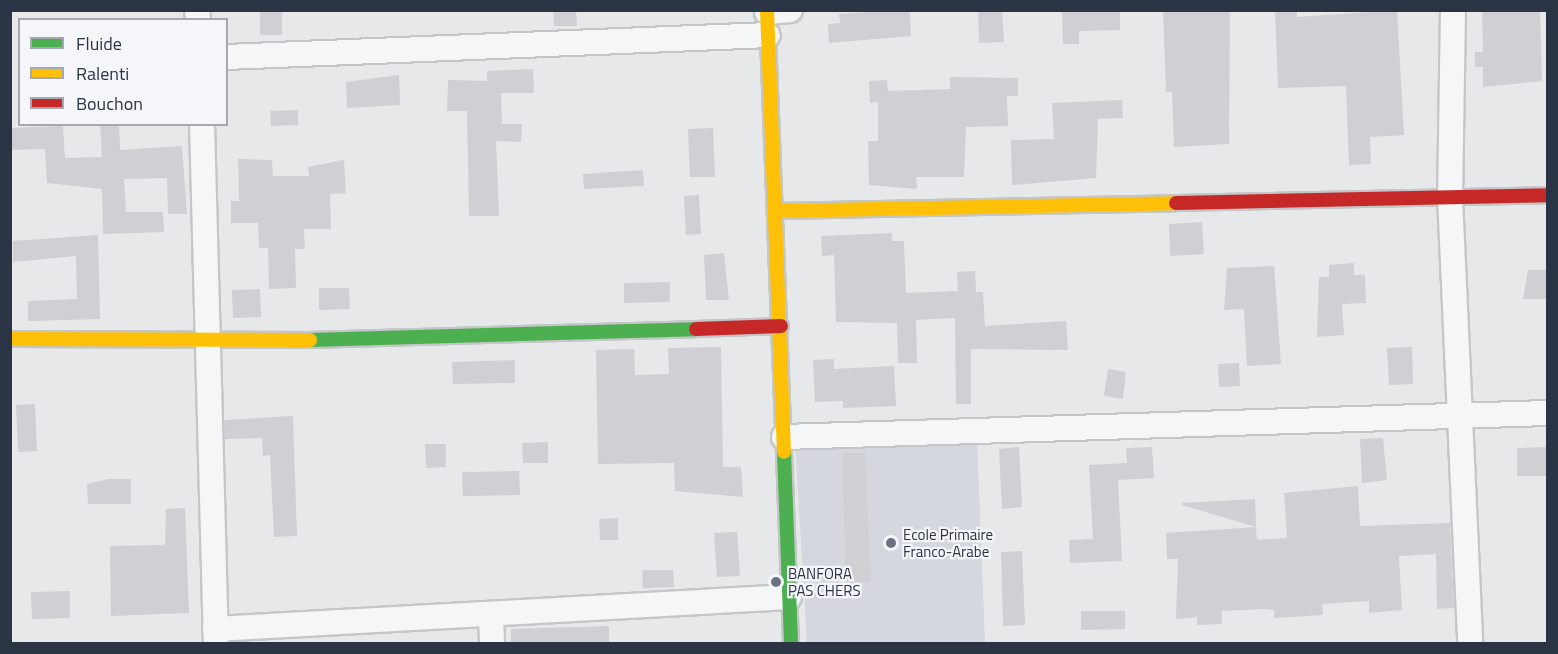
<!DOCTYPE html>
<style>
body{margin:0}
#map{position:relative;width:1558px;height:654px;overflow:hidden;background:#e6e8ea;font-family:"Titillium Web",sans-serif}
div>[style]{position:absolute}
.built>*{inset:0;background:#d4d7dd}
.building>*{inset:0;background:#ced0d3}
.roads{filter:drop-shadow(2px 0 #c4c6c8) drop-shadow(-2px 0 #c4c6c8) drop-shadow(0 2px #c4c6c8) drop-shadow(0 -2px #c4c6c8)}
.street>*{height:24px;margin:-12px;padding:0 12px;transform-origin:12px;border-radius:12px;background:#f5f6f7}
.fast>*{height:14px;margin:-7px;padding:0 7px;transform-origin:7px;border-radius:7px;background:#4caf50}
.slow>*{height:14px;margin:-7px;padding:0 7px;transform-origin:7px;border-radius:7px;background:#ffc107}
.jam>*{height:14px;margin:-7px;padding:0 7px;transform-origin:7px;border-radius:7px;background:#c62828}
.dots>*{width:16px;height:16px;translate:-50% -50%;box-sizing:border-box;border:3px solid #f4f6f9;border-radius:50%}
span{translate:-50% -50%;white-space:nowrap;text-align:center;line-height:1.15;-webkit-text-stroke:4.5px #f4f6f9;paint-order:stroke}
.poi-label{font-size:15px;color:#2b3445}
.left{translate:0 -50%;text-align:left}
.frame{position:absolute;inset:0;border:12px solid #2b3445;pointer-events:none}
.legend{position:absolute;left:18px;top:18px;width:210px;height:108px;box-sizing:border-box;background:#f4f6f9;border:2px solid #a4a8b1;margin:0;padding:8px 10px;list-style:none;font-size:18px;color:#2b3445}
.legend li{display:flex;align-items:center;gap:12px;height:30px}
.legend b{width:30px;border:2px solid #a4a8b1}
</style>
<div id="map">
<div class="built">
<i style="clip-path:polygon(977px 436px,985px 643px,807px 643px,795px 443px)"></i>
</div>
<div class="building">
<i style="clip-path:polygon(260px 10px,282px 10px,282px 35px,260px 35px)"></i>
<i style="clip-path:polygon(553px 10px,576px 10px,577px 26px,554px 26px)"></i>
<i style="clip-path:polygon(1002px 10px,1004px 42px,979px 43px,978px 11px)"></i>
<i style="clip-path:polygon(1062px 10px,1120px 10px,1120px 30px,1079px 31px,1079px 44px,1063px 44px)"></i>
<i style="clip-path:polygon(1163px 10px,1230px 10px,1229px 144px,1174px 147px,1172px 92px,1166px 92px)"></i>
<i style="clip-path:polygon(1275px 10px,1297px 10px,1297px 17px,1397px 10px,1404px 135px,1370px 137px,1371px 164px,1349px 165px,1346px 86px,1278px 88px)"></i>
<i style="clip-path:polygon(1482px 10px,1540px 10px,1542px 81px,1483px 87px,1483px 67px,1475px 67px,1475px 52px,1483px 52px)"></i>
<i style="clip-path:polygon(870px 12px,910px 12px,911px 36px,829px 43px,828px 24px,840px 23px,839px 14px)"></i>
<i style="clip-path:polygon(533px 69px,534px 93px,501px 93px,502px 124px,522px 124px,521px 142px,496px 141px,499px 216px,469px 216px,467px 111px,447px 111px,448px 80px,487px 81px,487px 71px)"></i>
<i style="clip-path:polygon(399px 75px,400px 105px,347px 108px,346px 82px)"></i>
<i style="clip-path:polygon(950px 77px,1018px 78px,1018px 96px,1007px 96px,1008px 126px,966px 127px,964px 177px,916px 177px,917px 189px,869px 185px,868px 141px,878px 141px,878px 102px,870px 103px,869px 81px,887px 80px,888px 91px,950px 89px)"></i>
<i style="clip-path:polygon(1122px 100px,1123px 118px,1098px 119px,1096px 178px,1012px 185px,1011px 140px,1054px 139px,1052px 103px)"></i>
<i style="clip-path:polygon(298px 110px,298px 125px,271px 126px,270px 111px)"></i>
<i style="clip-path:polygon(100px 124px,119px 124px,120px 150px,182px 146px,187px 214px,168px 214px,167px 178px,124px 179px,126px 212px,163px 212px,164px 232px,103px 234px,102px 189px,47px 183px,45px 149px,10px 150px,10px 128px,63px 126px,65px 158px,102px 157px)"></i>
<i style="clip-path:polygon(713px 128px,715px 177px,690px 177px,688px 129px)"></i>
<i style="clip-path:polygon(238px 159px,272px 160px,273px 176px,309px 176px,308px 167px,344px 160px,346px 193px,330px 194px,331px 229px,304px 229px,305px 249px,295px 249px,296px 288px,269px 289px,268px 248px,259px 248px,258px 223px,231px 223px,231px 201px,239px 201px)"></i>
<i style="clip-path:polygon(643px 170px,644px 186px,584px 189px,583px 174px)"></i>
<i style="clip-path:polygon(699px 195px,701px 234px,686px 235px,684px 196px)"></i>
<i style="clip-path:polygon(1202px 222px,1204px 254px,1170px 256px,1169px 224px)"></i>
<i style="clip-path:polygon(892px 233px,892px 241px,904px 241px,906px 293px,958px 291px,957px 272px,975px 271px,976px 292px,983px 292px,985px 326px,1066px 321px,1068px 350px,971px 349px,971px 404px,956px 404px,955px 318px,916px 320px,917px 363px,898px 363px,897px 323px,836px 322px,834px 255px,822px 256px,821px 236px)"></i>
<i style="clip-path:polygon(98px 235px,100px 319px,28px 321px,28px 301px,77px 299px,76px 256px,13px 262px,13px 241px)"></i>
<i style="clip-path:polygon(724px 253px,729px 300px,706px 300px,704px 255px)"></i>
<i style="clip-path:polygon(1354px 263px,1354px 275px,1365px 275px,1366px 303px,1342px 304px,1344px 335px,1317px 337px,1319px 277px,1329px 277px,1329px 265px)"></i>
<i style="clip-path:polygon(1274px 266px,1281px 364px,1247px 366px,1244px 309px,1224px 310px,1227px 268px)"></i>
<i style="clip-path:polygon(1528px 270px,1548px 270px,1548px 299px,1523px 299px)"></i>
<i style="clip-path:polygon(670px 282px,670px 302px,624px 303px,624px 283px)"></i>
<i style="clip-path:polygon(319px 288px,349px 288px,350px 309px,319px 310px)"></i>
<i style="clip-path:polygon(260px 289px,261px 317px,233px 318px,232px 290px)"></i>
<i style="clip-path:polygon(721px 347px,723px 467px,741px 467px,743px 497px,675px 491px,674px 463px,598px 464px,596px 350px,634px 349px,635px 375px,669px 374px,668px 348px)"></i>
<i style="clip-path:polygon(1412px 347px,1413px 384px,1389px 385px,1387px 348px)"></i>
<i style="clip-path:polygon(834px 359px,834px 369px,894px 366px,896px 406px,843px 408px,843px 401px,815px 402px,813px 360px)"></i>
<i style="clip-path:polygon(515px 360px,515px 383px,453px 384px,452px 362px)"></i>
<i style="clip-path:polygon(1239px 363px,1240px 386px,1219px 387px,1218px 364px)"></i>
<i style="clip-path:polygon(1108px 369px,1126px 372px,1123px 399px,1104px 396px)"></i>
<i style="clip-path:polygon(35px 404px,37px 451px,18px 452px,16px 405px)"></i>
<i style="clip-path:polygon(293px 416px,297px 536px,274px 537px,270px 455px,263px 456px,262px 438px,225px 439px,224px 420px)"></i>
<i style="clip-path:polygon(1383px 438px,1387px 480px,1362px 483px,1360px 439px)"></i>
<i style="clip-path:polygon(548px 442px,548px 463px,523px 463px,522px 443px)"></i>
<i style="clip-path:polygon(425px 444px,446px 444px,446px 467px,426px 468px)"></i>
<i style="clip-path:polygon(1019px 447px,1022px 507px,1002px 509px,999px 449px)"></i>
<i style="clip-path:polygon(1152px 447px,1154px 478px,1118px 480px,1122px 561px,1070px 563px,1069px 540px,1093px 539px,1089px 465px,1127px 463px,1126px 448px)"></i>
<i style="clip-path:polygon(1548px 447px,1548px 476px,1517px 476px,1517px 448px)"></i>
<i style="clip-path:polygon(842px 453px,865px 453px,871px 582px,846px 582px)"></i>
<i style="clip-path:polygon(519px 471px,520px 495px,463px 496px,462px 472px)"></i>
<i style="clip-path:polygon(108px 479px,131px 479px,131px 504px,88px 504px,87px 484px)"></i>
<i style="clip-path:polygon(1358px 486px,1360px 526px,1450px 523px,1454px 608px,1437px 609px,1436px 554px,1399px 556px,1402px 610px,1369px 613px,1369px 601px,1322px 604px,1323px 615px,1274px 618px,1274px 610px,1264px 609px,1222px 611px,1222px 624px,1197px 625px,1197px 617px,1176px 619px,1178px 559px,1167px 559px,1166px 533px,1256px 527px,1257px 540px,1287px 538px,1284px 493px)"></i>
<i style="clip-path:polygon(1255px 499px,1256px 527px,1182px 505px,1182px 503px)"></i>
<i style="clip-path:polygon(185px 508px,189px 613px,111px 616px,110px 546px,165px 545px,166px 509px)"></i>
<i style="clip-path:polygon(618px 518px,618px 540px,600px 540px,599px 519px)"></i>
<i style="clip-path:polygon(737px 532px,740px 576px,717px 577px,714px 533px)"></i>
<i style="clip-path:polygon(1022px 551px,1025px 625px,1003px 626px,1001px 552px)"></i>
<i style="clip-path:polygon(642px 570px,673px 570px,674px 587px,643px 588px)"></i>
<i style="clip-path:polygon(70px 591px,70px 618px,32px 619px,31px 592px)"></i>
<i style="clip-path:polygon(1081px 611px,1125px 611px,1125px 629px,1081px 630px)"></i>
<i style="clip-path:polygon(609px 626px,609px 644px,511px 644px,511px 629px)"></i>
</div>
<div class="roads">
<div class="street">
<i style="left:197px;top:10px;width:10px;rotate:84deg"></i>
<i style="left:1453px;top:10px;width:187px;rotate:90.9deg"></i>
<i style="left:1450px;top:197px;width:447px;rotate:87.4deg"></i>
<i style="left:767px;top:12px;width:23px;rotate:-5deg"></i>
<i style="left:226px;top:57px;width:542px;rotate:-2.32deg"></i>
<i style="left:202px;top:124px;width:520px;rotate:88.46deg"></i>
<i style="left:784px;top:437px;width:764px;rotate:-1.8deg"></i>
<i style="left:491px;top:614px;width:30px;rotate:88deg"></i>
<i style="left:215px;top:629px;width:575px;rotate:-3.19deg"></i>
</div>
<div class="fast">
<i style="left:310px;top:340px;width:386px;rotate:-1.6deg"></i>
<i style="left:784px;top:452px;width:192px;rotate:87.9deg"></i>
</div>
<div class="slow">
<i style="left:767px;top:10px;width:442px;rotate:87.8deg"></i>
<i style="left:777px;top:211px;width:399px;rotate:-1.1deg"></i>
<i style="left:10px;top:339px;width:300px;rotate:0.2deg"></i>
</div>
<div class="jam">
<i style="left:1176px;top:203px;width:372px;rotate:-1.2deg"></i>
<i style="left:696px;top:329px;width:85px;rotate:-2deg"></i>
</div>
</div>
<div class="dots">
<i style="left:891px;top:543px;background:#6c737f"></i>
<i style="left:776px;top:582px;background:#6c737f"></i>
</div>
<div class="poi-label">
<span class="left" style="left:903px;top:543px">Ecole Primaire<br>Franco-Arabe</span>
<span class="left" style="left:788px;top:582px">BANFORA<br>PAS CHERS</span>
</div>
<div class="frame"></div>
<ul class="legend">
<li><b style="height:8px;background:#4caf50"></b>Fluide</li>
<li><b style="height:8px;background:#ffc107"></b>Ralenti</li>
<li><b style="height:8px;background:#c62828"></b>Bouchon</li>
</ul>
</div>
